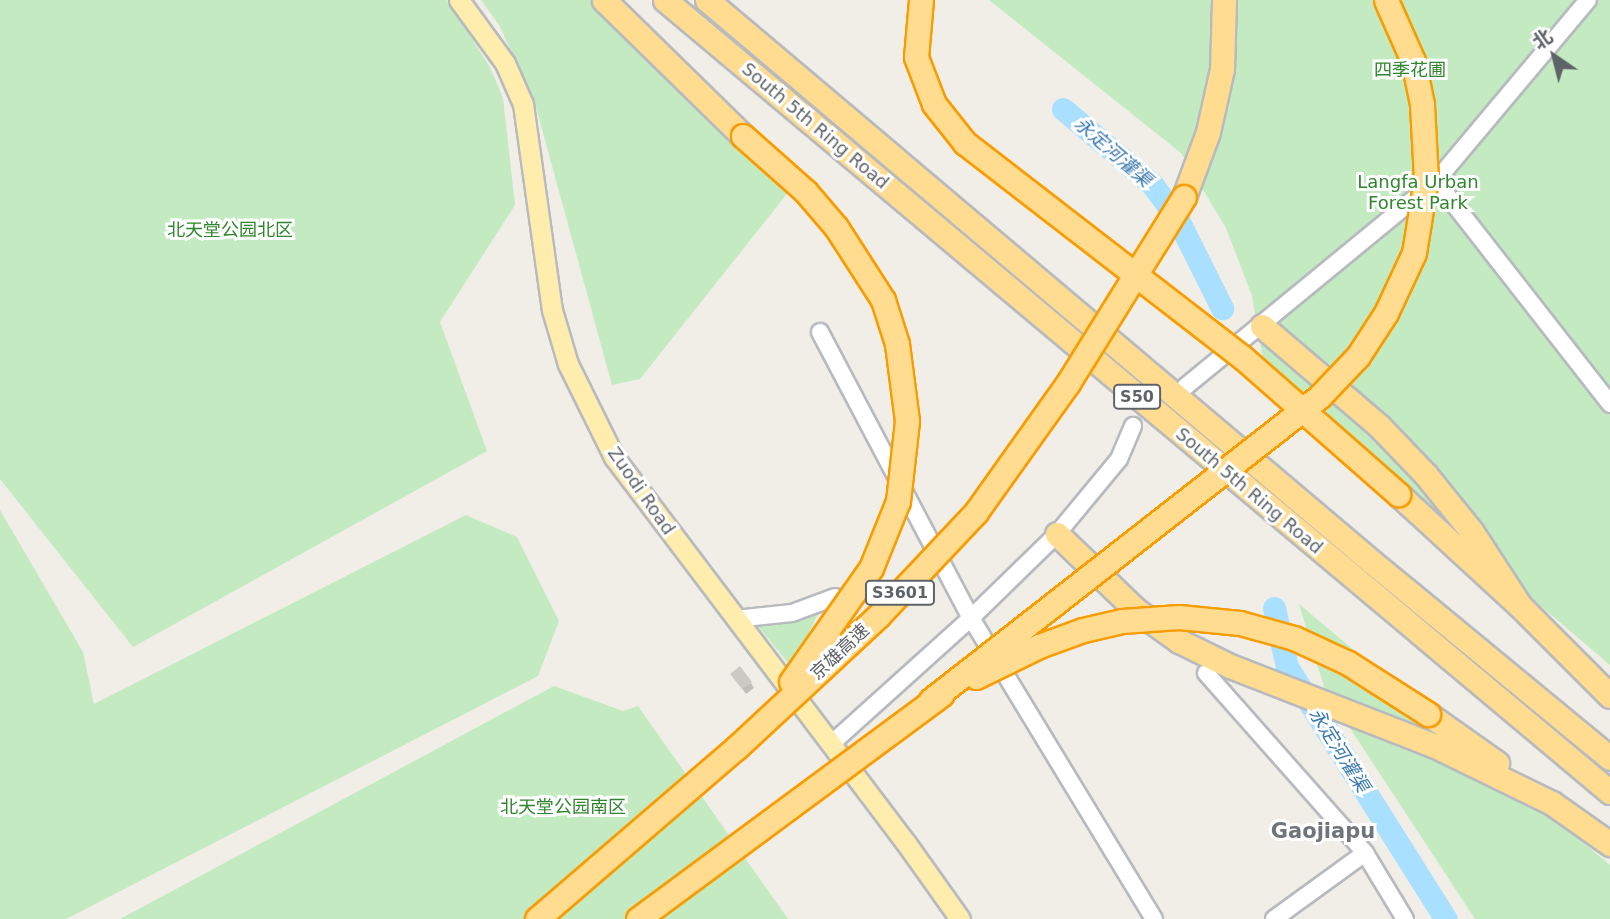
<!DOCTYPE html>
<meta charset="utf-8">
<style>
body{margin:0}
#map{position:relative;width:1610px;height:919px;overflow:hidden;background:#f1eee7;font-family:"DejaVu Sans","Noto Sans SC",sans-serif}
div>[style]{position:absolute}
.green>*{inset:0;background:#c4eac2}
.shadow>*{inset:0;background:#0003}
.river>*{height:23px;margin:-11.5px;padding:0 11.5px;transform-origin:11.5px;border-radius:11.5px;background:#a9dfff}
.building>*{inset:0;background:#ccc9c4}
.roads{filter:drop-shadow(2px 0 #b7babe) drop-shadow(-2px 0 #b7babe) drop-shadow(0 2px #b7babe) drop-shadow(0 -2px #b7babe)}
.minor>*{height:16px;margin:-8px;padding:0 8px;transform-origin:8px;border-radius:8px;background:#fff}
.major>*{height:19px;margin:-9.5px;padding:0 9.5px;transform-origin:9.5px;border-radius:9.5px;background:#ffedae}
.highway>*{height:23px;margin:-11.5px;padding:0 11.5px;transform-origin:11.5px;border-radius:11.5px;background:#ffdc90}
.bridges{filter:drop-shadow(2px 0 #f89c00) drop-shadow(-2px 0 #f89c00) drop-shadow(0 2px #f89c00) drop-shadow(0 -2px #f89c00)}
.highway-bridge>*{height:23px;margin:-11.5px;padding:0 11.5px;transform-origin:11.5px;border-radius:11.5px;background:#ffdc90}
span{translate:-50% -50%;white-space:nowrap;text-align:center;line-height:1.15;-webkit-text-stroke:6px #fff;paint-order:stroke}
.shield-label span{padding:2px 5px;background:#fff;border:2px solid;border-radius:5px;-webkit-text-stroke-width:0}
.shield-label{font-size:16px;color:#5e6368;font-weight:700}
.park-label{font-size:18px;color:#30862f}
.street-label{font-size:18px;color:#5e6368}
.water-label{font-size:19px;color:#3b7ab1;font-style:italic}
.quarter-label{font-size:21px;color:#6f757a;font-weight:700}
.north{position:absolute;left:1519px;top:21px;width:70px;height:70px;-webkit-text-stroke:5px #fff;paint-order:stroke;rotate:325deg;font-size:19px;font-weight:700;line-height:28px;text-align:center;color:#5e6368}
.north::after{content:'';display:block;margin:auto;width:24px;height:32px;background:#5e6368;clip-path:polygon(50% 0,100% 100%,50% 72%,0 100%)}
</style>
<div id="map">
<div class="green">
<i style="clip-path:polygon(0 0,447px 0,490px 67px,503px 98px,515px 205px,440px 322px,487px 451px,133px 647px,0 479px)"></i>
<i style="clip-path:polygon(481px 0,603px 0,801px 176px,640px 379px,612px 385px,534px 100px,499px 25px)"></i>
<i style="clip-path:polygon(989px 0,1610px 0,1610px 665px,1265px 372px,1252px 296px,1226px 228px,1181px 153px)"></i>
<i style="clip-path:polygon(0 510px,83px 652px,94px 704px,466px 515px,517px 537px,559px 621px,538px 676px,66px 919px,0 919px)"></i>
<i style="clip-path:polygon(1299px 604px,1610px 865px,1610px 919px,1475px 919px,1325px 690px)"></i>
<i style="clip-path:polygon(820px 610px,792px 668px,758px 626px)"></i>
<i style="clip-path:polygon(554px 686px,623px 711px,638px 706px,788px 919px,120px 919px)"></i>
</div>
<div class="shadow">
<i style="clip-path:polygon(735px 679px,751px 683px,754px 688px,746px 694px)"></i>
</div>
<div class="river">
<i style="left:1063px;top:109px;width:116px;rotate:40.1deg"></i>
<i style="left:1152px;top:184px;width:42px;rotate:53.7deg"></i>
<i style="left:1177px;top:218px;width:101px;rotate:63.4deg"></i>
<i style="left:1274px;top:608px;width:60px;rotate:77.6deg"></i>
<i style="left:1287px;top:667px;width:298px;rotate:57.8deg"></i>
</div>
<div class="building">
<i style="clip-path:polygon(740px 666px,752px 682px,742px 689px,730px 674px)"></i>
</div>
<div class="roads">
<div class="minor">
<i style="left:1436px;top:181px;width:283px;rotate:52deg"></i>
<i style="left:820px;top:332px;width:323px;rotate:62.2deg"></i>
<i style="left:971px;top:618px;width:352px;rotate:58.7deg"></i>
<i style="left:1185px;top:387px;width:325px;rotate:-39.4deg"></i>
<i style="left:1436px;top:181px;width:236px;rotate:-50deg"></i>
<i style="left:735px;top:619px;width:57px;rotate:-6deg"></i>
<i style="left:792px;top:613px;width:46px;rotate:-20.4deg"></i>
<i style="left:1206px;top:673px;width:240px;rotate:48.5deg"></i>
<i style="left:1365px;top:853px;width:77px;rotate:58.8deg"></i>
<i style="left:831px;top:744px;width:188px;rotate:-42deg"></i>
<i style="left:971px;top:618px;width:120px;rotate:-44.3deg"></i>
<i style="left:1057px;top:534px;width:97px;rotate:-50.4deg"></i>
<i style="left:1119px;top:459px;width:36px;rotate:-67deg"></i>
<i style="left:1274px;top:919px;width:112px;rotate:-36deg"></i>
</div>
<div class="major">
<i style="left:459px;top:0;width:78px;rotate:53.9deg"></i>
<i style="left:505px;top:63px;width:45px;rotate:66.3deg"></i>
<i style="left:523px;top:104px;width:208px;rotate:82deg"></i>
<i style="left:552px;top:310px;width:56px;rotate:73.5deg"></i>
<i style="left:568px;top:364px;width:104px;rotate:63.7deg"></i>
<i style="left:614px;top:457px;width:484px;rotate:52.9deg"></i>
<i style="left:906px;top:843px;width:93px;rotate:54.6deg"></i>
</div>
<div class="highway">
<i style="left:604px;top:0;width:194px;rotate:44.4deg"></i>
<i style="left:665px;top:0;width:1233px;rotate:39.97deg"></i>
<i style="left:707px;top:0;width:871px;rotate:40.2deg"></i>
<i style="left:1372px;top:562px;width:308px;rotate:39.5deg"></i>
<i style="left:1184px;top:197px;width:69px;rotate:-69.7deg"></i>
<i style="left:1208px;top:132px;width:65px;rotate:-77.5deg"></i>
<i style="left:1222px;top:69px;width:69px;rotate:-88.3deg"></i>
<i style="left:1262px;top:326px;width:154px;rotate:40.5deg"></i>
<i style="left:1379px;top:426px;width:68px;rotate:46.2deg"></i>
<i style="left:1426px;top:475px;width:73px;rotate:51.1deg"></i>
<i style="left:1472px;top:532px;width:88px;rotate:57deg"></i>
<i style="left:1398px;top:494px;width:166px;rotate:42.6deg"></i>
<i style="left:1520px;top:606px;width:127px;rotate:45deg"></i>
<i style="left:1057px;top:534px;width:110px;rotate:43.9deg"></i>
<i style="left:1136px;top:610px;width:53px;rotate:35.8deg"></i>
<i style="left:1179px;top:641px;width:57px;rotate:26.1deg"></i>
<i style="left:1230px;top:666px;width:220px;rotate:21.3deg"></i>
<i style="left:1435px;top:746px;width:130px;rotate:26deg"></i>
<i style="left:1552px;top:803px;width:71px;rotate:35.3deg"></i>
<i style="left:1428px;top:714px;width:85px;rotate:35.4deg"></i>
</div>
</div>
<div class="bridges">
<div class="highway-bridge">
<i style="left:921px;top:0;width:57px;rotate:95deg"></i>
<i style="left:916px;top:57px;width:50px;rotate:69deg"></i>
<i style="left:934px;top:104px;width:50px;rotate:51.5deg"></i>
<i style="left:965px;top:143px;width:350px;rotate:37.7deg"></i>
<i style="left:1242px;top:357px;width:208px;rotate:41.3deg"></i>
<i style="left:743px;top:136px;width:84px;rotate:41.6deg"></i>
<i style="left:806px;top:192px;width:46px;rotate:49.4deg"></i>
<i style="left:836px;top:227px;width:87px;rotate:57.2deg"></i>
<i style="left:883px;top:300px;width:46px;rotate:72.3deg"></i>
<i style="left:897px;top:344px;width:78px;rotate:82.6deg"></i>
<i style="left:907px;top:421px;width:81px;rotate:96.4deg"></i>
<i style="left:898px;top:501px;width:72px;rotate:111.9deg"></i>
<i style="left:871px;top:568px;width:139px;rotate:125.1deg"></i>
<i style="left:976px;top:677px;width:70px;rotate:-26.2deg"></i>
<i style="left:1039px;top:646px;width:47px;rotate:-20deg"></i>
<i style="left:1083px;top:630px;width:40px;rotate:-13deg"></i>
<i style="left:1122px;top:621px;width:57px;rotate:-4deg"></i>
<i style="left:1179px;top:617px;width:61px;rotate:5.6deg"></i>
<i style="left:1240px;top:623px;width:56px;rotate:15.5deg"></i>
<i style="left:1294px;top:638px;width:60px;rotate:24.8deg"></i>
<i style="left:1348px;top:663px;width:95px;rotate:32.5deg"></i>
<i style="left:931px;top:700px;width:492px;rotate:-38deg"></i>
<i style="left:1319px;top:397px;width:57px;rotate:-46.4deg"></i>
<i style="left:1358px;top:356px;width:51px;rotate:-56.9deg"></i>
<i style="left:1386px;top:313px;width:66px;rotate:-65deg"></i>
<i style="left:1414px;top:253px;width:75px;rotate:-80.8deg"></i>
<i style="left:1426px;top:179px;width:75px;rotate:-93.1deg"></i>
<i style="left:1422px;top:104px;width:44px;rotate:-101.8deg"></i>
<i style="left:1413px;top:61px;width:67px;rotate:-113.9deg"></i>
<i style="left:537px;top:919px;width:262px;rotate:-40.7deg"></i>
<i style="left:736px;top:748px;width:195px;rotate:-42.9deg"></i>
<i style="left:879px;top:615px;width:141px;rotate:-46.7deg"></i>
<i style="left:976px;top:512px;width:158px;rotate:-54.5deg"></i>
<i style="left:1068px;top:383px;width:219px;rotate:-58.1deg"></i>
<i style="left:638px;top:919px;width:378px;rotate:-36.5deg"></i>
</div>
</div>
<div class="shield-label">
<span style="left:1137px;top:397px">S50</span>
<span style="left:900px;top:593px">S3601</span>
</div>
<div class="park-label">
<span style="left:1410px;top:70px">四季花圃</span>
<span style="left:1418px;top:193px">Langfa Urban<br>Forest Park</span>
<span style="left:230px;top:230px">北天堂公园北区</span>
<span style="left:563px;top:807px">北天堂公园南区</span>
</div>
<div class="street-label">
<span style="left:815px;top:126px;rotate:40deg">South 5th Ring Road</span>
<span style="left:641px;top:491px;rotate:55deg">Zuodi Road</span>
<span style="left:1249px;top:491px;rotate:40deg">South 5th Ring Road</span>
<span style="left:840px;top:652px;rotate:-43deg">京雄高速</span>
</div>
<div class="water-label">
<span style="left:1113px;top:152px;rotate:41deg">永定河灌渠</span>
<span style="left:1339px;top:750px;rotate:58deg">永定河灌渠</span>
</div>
<div class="quarter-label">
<span style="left:1323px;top:831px">Gaojiapu</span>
</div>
<div class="north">北</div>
</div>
